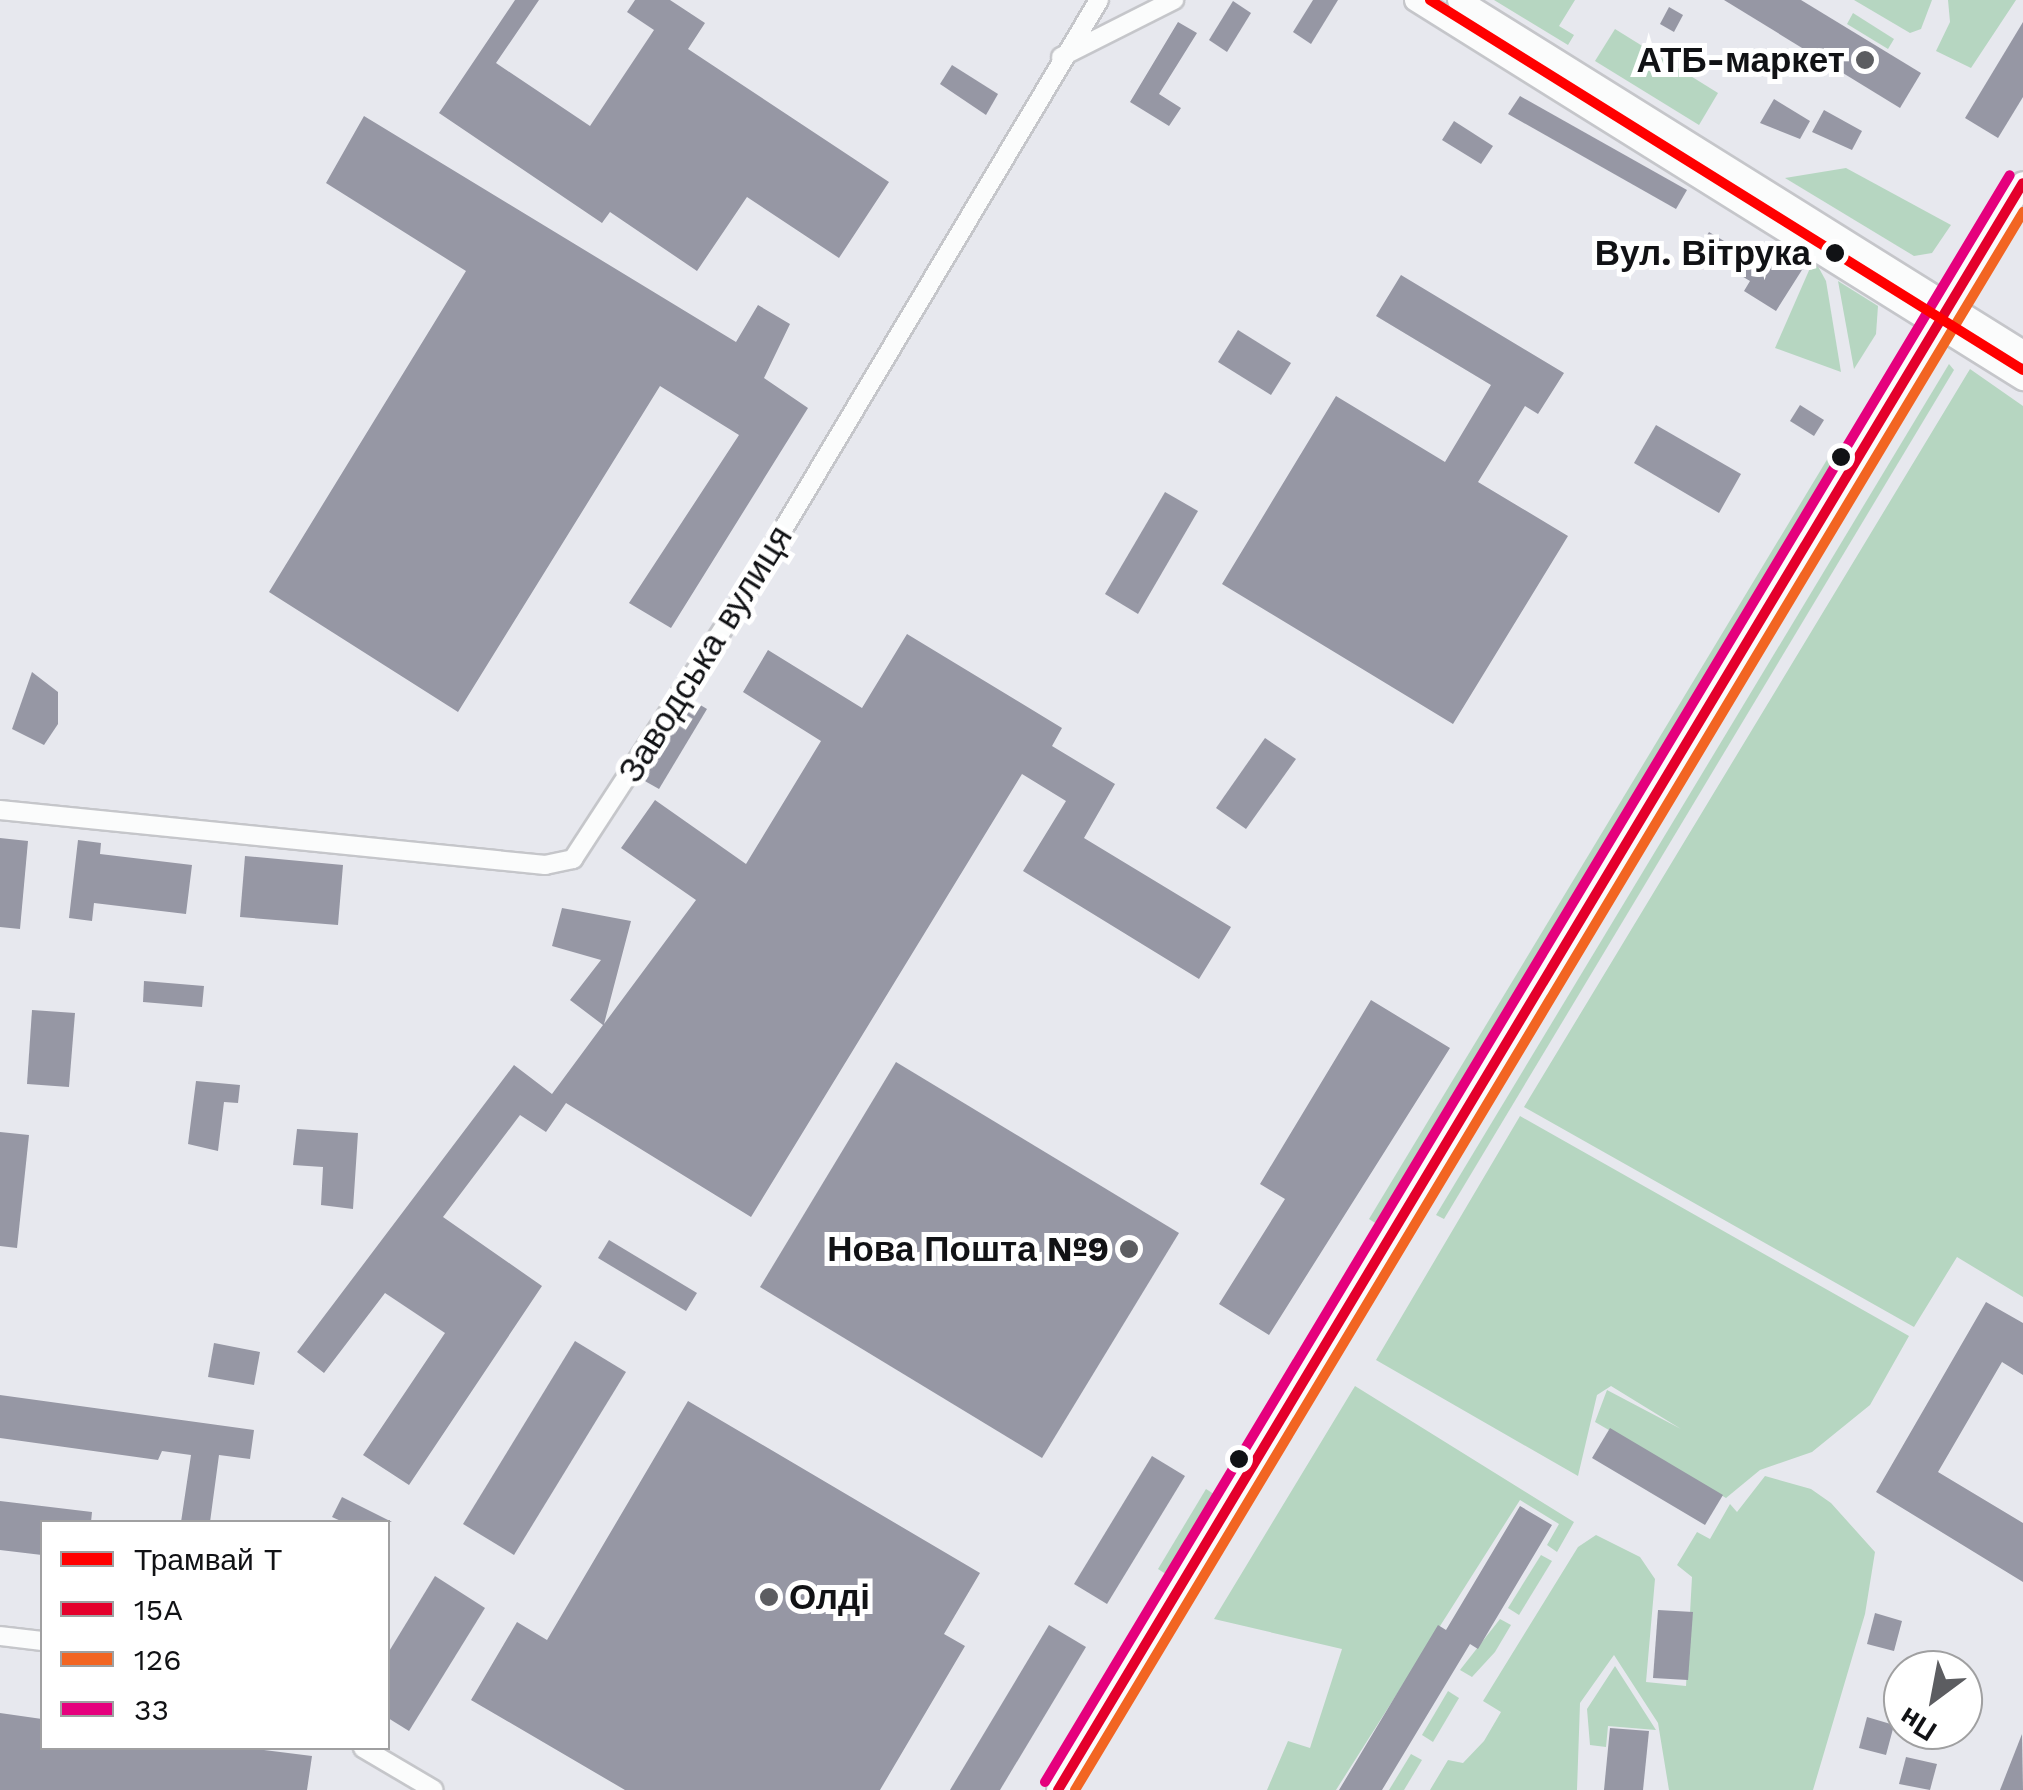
<!DOCTYPE html>
<meta charset="utf-8">
<style>
body{margin:0}
#map{position:relative;width:2023px;height:1790px;overflow:hidden;background:#e7e8ee;font-family:"Work Sans",sans-serif}
div>[style]{position:absolute}
.green>*{inset:0;background:#b6d6c1}
.building>*{inset:0;background:#9697a4}
.roads{filter:drop-shadow(2px 0 #c5c6ca) drop-shadow(-2px 0 #c5c6ca) drop-shadow(0 2px #c5c6ca) drop-shadow(0 -2px #c5c6ca)}
.street>*{height:18px;margin:-9px;padding:0 9px;transform-origin:9px;border-radius:9px;background:#fbfcfc}
.secondary>*{height:22px;margin:-11px;padding:0 11px;transform-origin:11px;border-radius:11px;background:#fbfcfc}
.bus-1>*{height:10px;margin:-5px;padding:0 5px;transform-origin:5px;border-radius:5px;background:#e4002b}
.bus-2>*{height:10px;margin:-5px;padding:0 5px;transform-origin:5px;border-radius:5px;background:#f26522}
.bus-3>*{height:10px;margin:-5px;padding:0 5px;transform-origin:5px;border-radius:5px;background:#e5007d}
.tram-1>*{height:10px;margin:-5px;padding:0 5px;transform-origin:5px;border-radius:5px;background:#f00}
.dots>*{width:28px;height:28px;translate:-50% -50%;box-sizing:border-box;border:5px solid #fff;border-radius:50%}
span{translate:-50% -50%;white-space:nowrap;text-align:center;line-height:1.15;-webkit-text-stroke:10px #fff;paint-order:stroke}
.poi-label{font-size:35px;color:#111215;font-weight:700}
.right{translate:-100% -50%;text-align:right}
.left{translate:0 -50%;text-align:left}
.stop-label{font-size:35px;color:#111215;font-weight:700}
.street-label{font-size:35px;color:#111215}
.legend{position:absolute;left:40px;top:1520px;width:350px;height:230px;box-sizing:border-box;background:#fff;border:2px solid #a0a0a1;margin:0;padding:12px 18px;list-style:none;font-size:30px;color:#111215}
.legend li{display:flex;align-items:center;gap:20px;height:50px}
.legend b{width:50px;border:2px solid #a0a0a1}
.north{position:absolute;left:1883px;top:1650px;width:100px;height:100px;box-sizing:border-box;background:#fff;border:2px solid #a0a0a1;border-radius:50%;rotate:212deg;font-size:28px;font-weight:700;line-height:40px;text-align:center;color:#111215}
.north::after{content:'';display:block;margin:auto;width:35px;height:45px;background:#5c5d61;clip-path:polygon(50% 0,100% 100%,50% 72%,0 100%)}
</style>
<div id="map">
<div class="green">
<i style="clip-path:polygon(1494px 0,1575px 0,1559px 26px,1574px 35px,1568px 45px)"></i>
<i style="clip-path:polygon(1854px 0,1932px 0,1921px 29px,1910px 33px)"></i>
<i style="clip-path:polygon(1948px 0,2016px 0,1971px 68px,1936px 51px,1950px 22px)"></i>
<i style="clip-path:polygon(1853px 13px,1894px 39px,1888px 49px,1847px 24px)"></i>
<i style="clip-path:polygon(1615px 29px,1718px 93px,1699px 125px,1595px 61px)"></i>
<i style="clip-path:polygon(1846px 168px,1951px 225px,1932px 253px,1914px 256px,1785px 178px)"></i>
<i style="clip-path:polygon(1814px 259px,1826px 281px,1841px 372px,1775px 348px)"></i>
<i style="clip-path:polygon(1838px 281px,1878px 306px,1876px 334px,1854px 369px)"></i>
<i style="clip-path:polygon(1949px 364px,1954px 370px,1444px 1219px,1436px 1215px)"></i>
<i style="clip-path:polygon(1970px 369px,2023px 406px,2023px 1297px,1957px 1257px,1914px 1327px,1524px 1107px)"></i>
<i style="clip-path:polygon(1828px 458px,1837px 469px,1380px 1226px,1369px 1219px)"></i>
<i style="clip-path:polygon(1520px 1116px,1909px 1336px,1870px 1405px,1812px 1452px,1760px 1470px,1726px 1498px,1595px 1422px,1607px 1390px,1681px 1429px,1611px 1386px,1597px 1395px,1578px 1476px,1376px 1360px)"></i>
<i style="clip-path:polygon(1355px 1386px,1574px 1522px,1557px 1552px,1547px 1545px,1559px 1524px,1520px 1500px,1336px 1790px,1267px 1790px,1288px 1741px,1310px 1748px,1342px 1649px,1214px 1619px)"></i>
<i style="clip-path:polygon(1765px 1476px,1811px 1489px,1831px 1503px,1875px 1552px,1865px 1614px,1813px 1790px,1669px 1790px,1658px 1723px,1614px 1655px,1580px 1703px,1577px 1790px,1430px 1790px,1448px 1760px,1463px 1763px,1484px 1741px,1501px 1712px,1483px 1701px,1578px 1547px,1596px 1535px,1640px 1557px,1655px 1579px,1646px 1682px,1686px 1686px,1692px 1577px,1677px 1565px,1697px 1532px,1710px 1539px,1730px 1504px,1737px 1512px)"></i>
<i style="clip-path:polygon(1206px 1489px,1217px 1496px,1169px 1576px,1158px 1569px)"></i>
<i style="clip-path:polygon(1541px 1555px,1552px 1561px,1519px 1615px,1508px 1608px)"></i>
<i style="clip-path:polygon(1500px 1619px,1511px 1625px,1495px 1652px,1472px 1677px,1460px 1670px)"></i>
<i style="clip-path:polygon(1615px 1666px,1656px 1730px,1608px 1726px,1606px 1747px,1590px 1745px,1587px 1709px)"></i>
<i style="clip-path:polygon(1448px 1691px,1459px 1698px,1433px 1742px,1422px 1735px)"></i>
<i style="clip-path:polygon(1411px 1754px,1422px 1760px,1404px 1790px,1389px 1790px)"></i>
</div>
<div class="building">
<i style="clip-path:polygon(515px 0,539px 0,496px 63px,590px 126px,654px 30px,627px 12px,635px 0,670px 0,705px 23px,688px 49px,889px 182px,839px 258px,747px 197px,697px 271px,610px 212px,602px 223px,439px 113px)"></i>
<i style="clip-path:polygon(1313px 0,1338px 0,1311px 44px,1293px 32px)"></i>
<i style="clip-path:polygon(1724px 0,1801px 0,1921px 73px,1900px 108px)"></i>
<i style="clip-path:polygon(1233px 1px,1251px 13px,1227px 52px,1209px 40px)"></i>
<i style="clip-path:polygon(1669px 7px,1683px 15px,1674px 32px,1660px 24px)"></i>
<i style="clip-path:polygon(1178px 22px,1197px 33px,1159px 94px,1181px 108px,1169px 126px,1130px 102px)"></i>
<i style="clip-path:polygon(2023px 22px,2023px 97px,1998px 138px,1965px 118px)"></i>
<i style="clip-path:polygon(952px 65px,998px 94px,986px 115px,940px 84px)"></i>
<i style="clip-path:polygon(1520px 96px,1687px 190px,1676px 209px,1508px 114px)"></i>
<i style="clip-path:polygon(1774px 99px,1810px 121px,1800px 139px,1760px 123px)"></i>
<i style="clip-path:polygon(1824px 110px,1862px 131px,1852px 150px,1812px 132px)"></i>
<i style="clip-path:polygon(364px 116px,736px 342px,758px 305px,790px 324px,764px 378px,808px 408px,671px 628px,629px 603px,739px 435px,660px 386px,458px 712px,269px 592px,466px 271px,326px 183px)"></i>
<i style="clip-path:polygon(1454px 121px,1493px 146px,1481px 164px,1442px 140px)"></i>
<i style="clip-path:polygon(1709px 232px,1761px 263px,1774px 241px,1807px 262px,1776px 311px,1744px 291px,1750px 281px,1698px 250px)"></i>
<i style="clip-path:polygon(1401px 275px,1564px 373px,1538px 414px,1525px 406px,1478px 482px,1568px 536px,1453px 724px,1222px 584px,1336px 396px,1445px 462px,1491px 385px,1376px 316px)"></i>
<i style="clip-path:polygon(1238px 330px,1291px 363px,1271px 395px,1218px 362px)"></i>
<i style="clip-path:polygon(1800px 405px,1824px 420px,1814px 436px,1790px 421px)"></i>
<i style="clip-path:polygon(1656px 425px,1741px 474px,1719px 513px,1634px 463px)"></i>
<i style="clip-path:polygon(1165px 492px,1198px 511px,1138px 614px,1105px 594px)"></i>
<i style="clip-path:polygon(907px 634px,1062px 728px,1052px 746px,1115px 784px,1084px 838px,1231px 927px,1199px 979px,1023px 871px,1066px 801px,1022px 774px,751px 1217px,566px 1103px,546px 1132px,520px 1115px,443px 1217px,542px 1286px,409px 1485px,363px 1455px,445px 1333px,385px 1293px,324px 1373px,297px 1352px,514px 1065px,552px 1094px,603px 1025px,570px 1000px,601px 960px,552px 946px,562px 908px,631px 921px,604px 1024px,696px 900px,621px 848px,655px 800px,746px 864px,821px 741px,743px 692px,768px 650px,862px 708px)"></i>
<i style="clip-path:polygon(32px 672px,58px 692px,58px 724px,44px 745px,12px 729px)"></i>
<i style="clip-path:polygon(692px 700px,707px 709px,659px 789px,643px 780px)"></i>
<i style="clip-path:polygon(1265px 738px,1296px 759px,1246px 829px,1216px 808px)"></i>
<i style="clip-path:polygon(0 838px,28px 841px,20px 929px,0 927px)"></i>
<i style="clip-path:polygon(78px 840px,101px 843px,100px 854px,192px 865px,186px 914px,94px 903px,92px 921px,69px 918px)"></i>
<i style="clip-path:polygon(245px 856px,343px 865px,338px 925px,240px 917px)"></i>
<i style="clip-path:polygon(144px 981px,204px 986px,202px 1007px,143px 1002px)"></i>
<i style="clip-path:polygon(1371px 1000px,1450px 1048px,1269px 1335px,1219px 1304px,1285px 1199px,1260px 1184px)"></i>
<i style="clip-path:polygon(32px 1010px,75px 1013px,69px 1087px,27px 1084px)"></i>
<i style="clip-path:polygon(896px 1062px,1179px 1233px,1042px 1458px,760px 1287px)"></i>
<i style="clip-path:polygon(196px 1081px,240px 1085px,238px 1103px,224px 1102px,218px 1151px,188px 1144px)"></i>
<i style="clip-path:polygon(297px 1129px,358px 1133px,353px 1209px,321px 1205px,323px 1167px,293px 1165px)"></i>
<i style="clip-path:polygon(0 1132px,29px 1135px,17px 1248px,0 1246px)"></i>
<i style="clip-path:polygon(609px 1240px,697px 1293px,686px 1311px,598px 1258px)"></i>
<i style="clip-path:polygon(1986px 1302px,2023px 1323px,2023px 1375px,2002px 1362px,1938px 1472px,2023px 1523px,2023px 1582px,1876px 1492px)"></i>
<i style="clip-path:polygon(575px 1341px,626px 1372px,514px 1555px,463px 1524px)"></i>
<i style="clip-path:polygon(214px 1343px,260px 1352px,254px 1385px,208px 1377px)"></i>
<i style="clip-path:polygon(0 1395px,254px 1430px,250px 1459px,219px 1455px,210px 1522px,181px 1522px,191px 1455px,162px 1451px,158px 1460px,0 1438px)"></i>
<i style="clip-path:polygon(688px 1401px,980px 1573px,944px 1634px,965px 1646px,880px 1790px,625px 1790px,471px 1700px,517px 1622px,547px 1640px)"></i>
<i style="clip-path:polygon(1610px 1428px,1723px 1495px,1705px 1525px,1592px 1458px)"></i>
<i style="clip-path:polygon(1152px 1456px,1185px 1476px,1107px 1604px,1074px 1584px)"></i>
<i style="clip-path:polygon(342px 1497px,392px 1522px,343px 1522px,332px 1517px)"></i>
<i style="clip-path:polygon(0 1501px,92px 1512px,91px 1522px,42px 1522px,42px 1555px,0 1550px)"></i>
<i style="clip-path:polygon(1520px 1506px,1552px 1525px,1478px 1649px,1470px 1644px,1382px 1790px,1339px 1790px,1438px 1625px,1446px 1630px)"></i>
<i style="clip-path:polygon(435px 1576px,485px 1608px,409px 1731px,388px 1718px,388px 1653px)"></i>
<i style="clip-path:polygon(1658px 1610px,1693px 1612px,1688px 1680px,1653px 1678px)"></i>
<i style="clip-path:polygon(1875px 1613px,1902px 1621px,1894px 1651px,1867px 1644px)"></i>
<i style="clip-path:polygon(1049px 1625px,1086px 1647px,1000px 1790px,950px 1790px)"></i>
<i style="clip-path:polygon(0 1713px,42px 1719px,42px 1748px,249px 1748px,312px 1756px,307px 1790px,0 1790px)"></i>
<i style="clip-path:polygon(1867px 1717px,1894px 1725px,1886px 1755px,1859px 1748px)"></i>
<i style="clip-path:polygon(1610px 1728px,1649px 1731px,1643px 1790px,1604px 1790px)"></i>
<i style="clip-path:polygon(2022px 1734px,2023px 1790px,2000px 1790px)"></i>
<i style="clip-path:polygon(1906px 1757px,1937px 1764px,1930px 1790px,1899px 1784px)"></i>
</div>
<div class="roads">
<div class="street">
<i style="left:1061px;top:57px;width:127px;rotate:-26.8deg"></i>
<i style="left:0;top:810px;width:548px;rotate:5.76deg"></i>
<i style="left:545px;top:865px;width:29px;rotate:-12deg"></i>
<i style="left:573px;top:859px;width:285px;rotate:-56.9deg"></i>
<i style="left:729px;top:620px;width:722px;rotate:-59.17deg"></i>
<i style="left:0;top:1636px;width:42px;rotate:6.8deg"></i>
<i style="left:363px;top:1748px;width:82px;rotate:30.6deg"></i>
</div>
<div class="secondary">
<i style="left:1416px;top:0;width:716px;rotate:31.98deg"></i>
<i style="left:1459px;top:0;width:665px;rotate:31.97deg"></i>
<i style="left:1058px;top:1790px;width:1874px;rotate:-59.02deg"></i>
</div>
</div>
<div class="bus-1">
<i style="left:1058px;top:1790px;width:1874px;rotate:-59.02deg"></i>
</div>
<div class="bus-2">
<i style="left:1075px;top:1790px;width:1841px;rotate:-59deg"></i>
</div>
<div class="bus-3">
<i style="left:1045px;top:1782px;width:1874px;rotate:-59.02deg"></i>
</div>
<div class="tram-1">
<i style="left:1430px;top:0;width:699px;rotate:31.96deg"></i>
</div>
<div class="dots">
<i style="left:1865px;top:60px;background:#5c5d61"></i>
<i style="left:1835px;top:253px;background:#111215"></i>
<i style="left:1841px;top:457px;background:#111215"></i>
<i style="left:1129px;top:1249px;background:#5c5d61"></i>
<i style="left:1239px;top:1459px;background:#111215"></i>
<i style="left:769px;top:1597px;background:#5c5d61"></i>
</div>
<div class="poi-label">
<span class="right" style="left:1845px;top:60px">АТБ-маркет</span>
<span class="right" style="left:1109px;top:1249px">Нова Пошта №9</span>
<span class="left" style="left:789px;top:1597px">Олді</span>
</div>
<div class="stop-label">
<span class="right" style="left:1811px;top:253px">Вул. Вітрука</span>
</div>
<div class="street-label">
<span style="left:705px;top:654px;rotate:-58deg">Заводська вулиця</span>
</div>
<ul class="legend">
<li><b style="height:12px;background:#f00"></b>Трамвай Т</li>
<li><b style="height:12px;background:#e4002b"></b>15A</li>
<li><b style="height:12px;background:#f26522"></b>126</li>
<li><b style="height:12px;background:#e5007d"></b>33</li>
</ul>
<div class="north">Пн</div>
</div>
